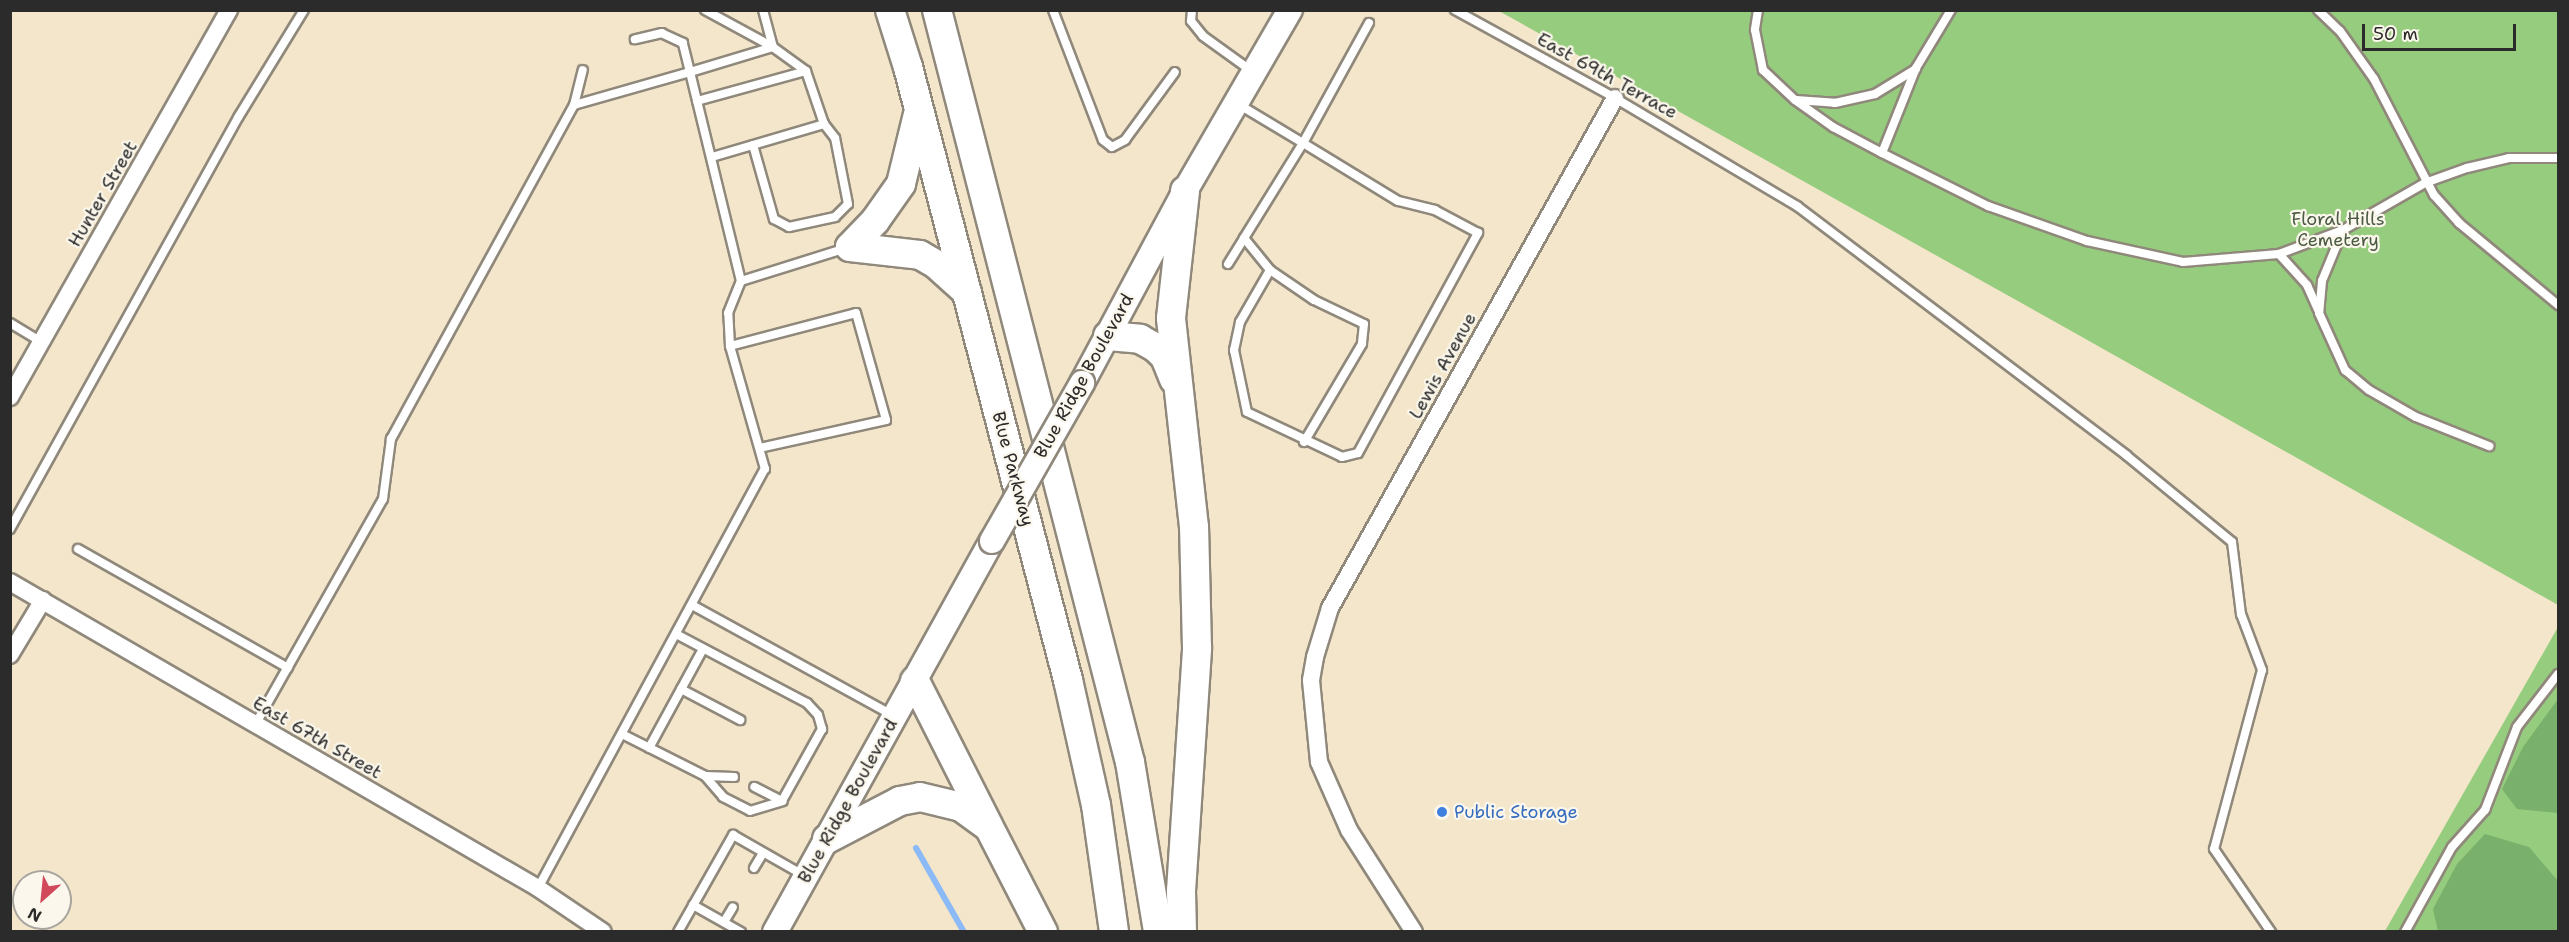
<!DOCTYPE html>
<style>
body{margin:0}
#map{position:relative;width:2569px;height:942px;overflow:hidden;background:#f3e6cb;font-family:"Shantell Sans",sans-serif}
div>[style]{position:absolute}
.green>*{inset:0;background:#96cc7d}
.forest>*{inset:0;background:#78b06c}
.stream>*{height:6px;margin:-3px;padding:0 3px;transform-origin:3px;border-radius:3px;background:#8bbaf6}
.roads{filter:drop-shadow(2px 0 #8f887b) drop-shadow(-2px 0 #8f887b) drop-shadow(0 2px #8f887b) drop-shadow(0 -2px #8f887b)}
.service>*{height:8px;margin:-4px;padding:0 4px;transform-origin:4px;border-radius:4px;background:#fff}
.minor>*{height:16px;margin:-8px;padding:0 8px;transform-origin:8px;border-radius:8px;background:#fff}
.secondary>*{height:24px;margin:-12px;padding:0 12px;transform-origin:12px;border-radius:12px;background:#fff}
.trunk>*{height:28px;margin:-14px;padding:0 14px;transform-origin:14px;border-radius:14px;background:#fff}
.bridges{filter:drop-shadow(2px 0 #8f887b) drop-shadow(-2px 0 #8f887b) drop-shadow(0 2px #8f887b) drop-shadow(0 -2px #8f887b)}
.secondary-bridge>*{height:24px;margin:-12px;padding:0 12px;transform-origin:12px;border-radius:12px;background:#fff}
.dots>*{width:16px;height:16px;translate:-50% -50%;box-sizing:border-box;border:3px solid #fbf7ec;border-radius:50%}
span{translate:-50% -50%;white-space:nowrap;text-align:center;line-height:1.15;-webkit-text-stroke:4.5px #fbf7ec;paint-order:stroke}
.street-label{font-size:18px;color:#2b2b2b}
.park-label{font-size:18px;color:#4b5b44}
.shop-label{font-size:18px;color:#366cbe}
.left{translate:0 -50%;text-align:left}
.frame{position:absolute;inset:0;border:12px solid #2b2b2b;pointer-events:none}
.north{position:absolute;left:12px;top:870px;width:60px;height:60px;box-sizing:border-box;background:#fbf7ec;border:2px solid #a8a59f;border-radius:50%;rotate:207deg;font-size:16px;font-weight:700;line-height:24px;text-align:center;color:#2b2b2b}
.north::after{content:'';display:block;margin:auto;width:21px;height:27px;background:#d1495b;clip-path:polygon(50% 0,100% 100%,50% 72%,0 100%)}
.scale{position:absolute;left:2362px;top:24px;width:154px;height:27px;box-sizing:border-box;border:3px solid #2b2b2b;border-top:0;padding-left:8px;font-size:18px;line-height:21px;white-space:nowrap;color:#2b2b2b;-webkit-text-stroke:4px #fbf7ec;paint-order:stroke}
</style>
<div id="map">
<div class="green">
<i style="clip-path:polygon(1499px 11px,2558px 11px,2558px 605px,2066px 328px)"></i>
<i style="clip-path:polygon(2558px 627px,2558px 931px,2385px 931px)"></i>
</div>
<div class="forest">
<i style="clip-path:polygon(2558px 699px,2558px 813px,2517px 809px,2502px 789px,2523px 747px)"></i>
<i style="clip-path:polygon(2485px 834px,2529px 847px,2558px 881px,2558px 931px,2438px 931px,2433px 909px,2457px 864px)"></i>
</div>
<div class="stream">
<i style="left:916px;top:848px;width:97px;rotate:60.3deg"></i>
</div>
<div class="roads">
<div class="service">
<i style="left:705px;top:10px;width:77px;rotate:28.6deg"></i>
<i style="left:763px;top:10px;width:38px;rotate:75deg"></i>
<i style="left:1053px;top:10px;width:139px;rotate:69deg"></i>
<i style="left:1103px;top:140px;width:11px;rotate:38deg"></i>
<i style="left:1112px;top:147px;width:15px;rotate:-28deg"></i>
<i style="left:1125px;top:140px;width:84px;rotate:-53.7deg"></i>
<i style="left:1192px;top:10px;width:11px;rotate:95deg"></i>
<i style="left:1191px;top:21px;width:19px;rotate:51deg"></i>
<i style="left:1203px;top:36px;width:62px;rotate:35.8deg"></i>
<i style="left:1455px;top:10px;width:183px;rotate:28.8deg"></i>
<i style="left:1615px;top:98px;width:212px;rotate:30.7deg"></i>
<i style="left:1797px;top:206px;width:413px;rotate:37.1deg"></i>
<i style="left:2126px;top:455px;width:137px;rotate:39.4deg"></i>
<i style="left:2232px;top:542px;width:73px;rotate:82.9deg"></i>
<i style="left:2241px;top:614px;width:60px;rotate:69.4deg"></i>
<i style="left:2262px;top:670px;width:185px;rotate:105deg"></i>
<i style="left:2214px;top:849px;width:101px;rotate:55.5deg"></i>
<i style="left:1758px;top:10px;width:20px;rotate:99deg"></i>
<i style="left:1755px;top:30px;width:41px;rotate:78.7deg"></i>
<i style="left:1763px;top:70px;width:44px;rotate:43.2deg"></i>
<i style="left:1795px;top:100px;width:47px;rotate:35.4deg"></i>
<i style="left:1833px;top:127px;width:55px;rotate:28deg"></i>
<i style="left:1882px;top:153px;width:92px;rotate:-68.2deg"></i>
<i style="left:1916px;top:68px;width:68px;rotate:-58.9deg"></i>
<i style="left:2318px;top:10px;width:30px;rotate:44deg"></i>
<i style="left:2340px;top:31px;width:59px;rotate:54.7deg"></i>
<i style="left:2374px;top:79px;width:131px;rotate:62.7deg"></i>
<i style="left:2434px;top:195px;width:38px;rotate:48deg"></i>
<i style="left:2459px;top:223px;width:129px;rotate:39.6deg"></i>
<i style="left:1796px;top:100px;width:39px;rotate:4deg"></i>
<i style="left:1835px;top:103px;width:41px;rotate:-12.7deg"></i>
<i style="left:1875px;top:94px;width:48px;rotate:-31.4deg"></i>
<i style="left:697px;top:101px;width:113px;rotate:-15.4deg"></i>
<i style="left:1238px;top:104px;width:76px;rotate:31deg"></i>
<i style="left:1303px;top:143px;width:112px;rotate:121.8deg"></i>
<i style="left:1244px;top:238px;width:41px;rotate:50.9deg"></i>
<i style="left:1270px;top:270px;width:60px;rotate:120deg"></i>
<i style="left:1240px;top:322px;width:29px;rotate:102deg"></i>
<i style="left:1234px;top:350px;width:63px;rotate:78.2deg"></i>
<i style="left:1247px;top:412px;width:105px;rotate:25.3deg"></i>
<i style="left:1342px;top:457px;width:16px;rotate:-14deg"></i>
<i style="left:1358px;top:453px;width:251px;rotate:-61.4deg"></i>
<i style="left:1478px;top:233px;width:49px;rotate:-151.9deg"></i>
<i style="left:1435px;top:210px;width:38px;rotate:-166deg"></i>
<i style="left:1398px;top:201px;width:111px;rotate:-148.6deg"></i>
<i style="left:1303px;top:143px;width:137px;rotate:-61.2deg"></i>
<i style="left:574px;top:105px;width:36px;rotate:-76deg"></i>
<i style="left:753px;top:145px;width:77px;rotate:74.2deg"></i>
<i style="left:774px;top:219px;width:17px;rotate:28deg"></i>
<i style="left:789px;top:227px;width:47px;rotate:-12.3deg"></i>
<i style="left:835px;top:217px;width:18px;rotate:-45deg"></i>
<i style="left:848px;top:204px;width:67px;rotate:-101.1deg"></i>
<i style="left:835px;top:138px;width:18px;rotate:-128deg"></i>
<i style="left:1882px;top:153px;width:119px;rotate:26.6deg"></i>
<i style="left:1988px;top:206px;width:105px;rotate:19.5deg"></i>
<i style="left:2087px;top:241px;width:98px;rotate:12.3deg"></i>
<i style="left:2183px;top:262px;width:96px;rotate:-4.8deg"></i>
<i style="left:2279px;top:254px;width:68px;rotate:-20.6deg"></i>
<i style="left:2343px;top:230px;width:95px;rotate:-29.8deg"></i>
<i style="left:2425px;top:183px;width:45px;rotate:-19.7deg"></i>
<i style="left:2467px;top:168px;width:43px;rotate:-13.4deg"></i>
<i style="left:2509px;top:158px;width:49px"></i>
<i style="left:712px;top:157px;width:117px;rotate:-16.4deg"></i>
<i style="left:824px;top:124px;width:56px;rotate:-108.8deg"></i>
<i style="left:806px;top:71px;width:41px;rotate:-144deg"></i>
<i style="left:773px;top:47px;width:87px;rotate:163.2deg"></i>
<i style="left:690px;top:72px;width:215px;rotate:76.3deg"></i>
<i style="left:741px;top:281px;width:110px;rotate:-17.4deg"></i>
<i style="left:2343px;top:230px;width:55px;rotate:112.4deg"></i>
<i style="left:2322px;top:281px;width:32px;rotate:95deg"></i>
<i style="left:2319px;top:313px;width:63px;rotate:65.5deg"></i>
<i style="left:2345px;top:370px;width:31px;rotate:40deg"></i>
<i style="left:2369px;top:390px;width:54px;rotate:29.9deg"></i>
<i style="left:2416px;top:417px;width:79px;rotate:21.7deg"></i>
<i style="left:2279px;top:254px;width:42px;rotate:47.9deg"></i>
<i style="left:2307px;top:285px;width:27px;rotate:66deg"></i>
<i style="left:1228px;top:264px;width:31px;rotate:-58deg"></i>
<i style="left:1270px;top:270px;width:53px;rotate:34.3deg"></i>
<i style="left:1314px;top:300px;width:55px;rotate:25.6deg"></i>
<i style="left:1364px;top:324px;width:20px;rotate:96deg"></i>
<i style="left:1362px;top:344px;width:114px;rotate:120.6deg"></i>
<i style="left:10px;top:323px;width:37px;rotate:31deg"></i>
<i style="left:730px;top:346px;width:130px;rotate:-14.7deg"></i>
<i style="left:856px;top:313px;width:111px;rotate:74.3deg"></i>
<i style="left:886px;top:420px;width:129px;rotate:167.5deg"></i>
<i style="left:10px;top:529px;width:472px;rotate:-61deg"></i>
<i style="left:239px;top:116px;width:124px;rotate:-58.5deg"></i>
<i style="left:78px;top:549px;width:241px;rotate:29.5deg"></i>
<i style="left:692px;top:605px;width:228px;rotate:28.8deg"></i>
<i style="left:676px;top:634px;width:148px;rotate:27.8deg"></i>
<i style="left:807px;top:703px;width:16px;rotate:47deg"></i>
<i style="left:818px;top:715px;width:15px;rotate:74deg"></i>
<i style="left:822px;top:729px;width:82px;rotate:119.1deg"></i>
<i style="left:782px;top:801px;width:31px;rotate:-153deg"></i>
<i style="left:681px;top:689px;width:67px;rotate:27.7deg"></i>
<i style="left:255px;top:725px;width:260px;rotate:-60.5deg"></i>
<i style="left:383px;top:499px;width:61px;rotate:-82.4deg"></i>
<i style="left:391px;top:439px;width:381px;rotate:-61.3deg"></i>
<i style="left:574px;top:105px;width:121px;rotate:-15.9deg"></i>
<i style="left:690px;top:72px;width:30px;rotate:-104deg"></i>
<i style="left:683px;top:43px;width:23px;rotate:-155deg"></i>
<i style="left:662px;top:33px;width:28px;rotate:167deg"></i>
<i style="left:622px;top:734px;width:93px;rotate:26.8deg"></i>
<i style="left:705px;top:776px;width:29px;rotate:2deg"></i>
<i style="left:649px;top:748px;width:113px;rotate:-61.4deg"></i>
<i style="left:705px;top:776px;width:28px;rotate:49deg"></i>
<i style="left:723px;top:797px;width:30px;rotate:27deg"></i>
<i style="left:750px;top:811px;width:34px;rotate:-17deg"></i>
<i style="left:754px;top:868px;width:17px;rotate:-59deg"></i>
<i style="left:538px;top:888px;width:477px;rotate:-61.6deg"></i>
<i style="left:765px;top:469px;width:128px;rotate:-105.9deg"></i>
<i style="left:730px;top:346px;width:33px;rotate:-93deg"></i>
<i style="left:728px;top:313px;width:35px;rotate:-68deg"></i>
<i style="left:693px;top:905px;width:55px;rotate:29.4deg"></i>
<i style="left:724px;top:922px;width:17px;rotate:-59deg"></i>
<i style="left:678px;top:932px;width:112px;rotate:-60.4deg"></i>
<i style="left:733px;top:835px;width:81px;rotate:29.7deg"></i>
<i style="left:2405px;top:932px;width:97px;rotate:-61.1deg"></i>
<i style="left:2452px;top:847px;width:50px;rotate:-48.3deg"></i>
<i style="left:2485px;top:810px;width:89px;rotate:-68.9deg"></i>
<i style="left:2517px;top:727px;width:67px;rotate:-52.3deg"></i>
</div>
<div class="minor">
<i style="left:10px;top:397px;width:445px;rotate:-60.5deg"></i>
<i style="left:10px;top:582px;width:610px;rotate:30.09deg"></i>
<i style="left:538px;top:888px;width:78px;rotate:34.1deg"></i>
<i style="left:10px;top:655px;width:64px;rotate:-59deg"></i>
<i style="left:1414px;top:932px;width:121px;rotate:-122.5deg"></i>
<i style="left:1349px;top:830px;width:74px;rotate:-113.8deg"></i>
<i style="left:1319px;top:762px;width:82px;rotate:-95.6deg"></i>
<i style="left:1311px;top:680px;width:23px;rotate:-80deg"></i>
<i style="left:1315px;top:657px;width:51px;rotate:-73deg"></i>
<i style="left:1330px;top:608px;width:584px;rotate:-60.8deg"></i>
</div>
<div class="secondary">
<i style="left:1082px;top:383px;width:218px;rotate:-61.8deg"></i>
<i style="left:1185px;top:191px;width:209px;rotate:-59.9deg"></i>
<i style="left:775px;top:932px;width:447px;rotate:-61deg"></i>
</div>
<div class="trunk">
<i style="left:890px;top:10px;width:60px;rotate:72.5deg"></i>
<i style="left:908px;top:67px;width:634px;rotate:75.37deg"></i>
<i style="left:1068px;top:680px;width:128px;rotate:77.4deg"></i>
<i style="left:1096px;top:805px;width:128px;rotate:81.9deg"></i>
<i style="left:937px;top:10px;width:776px;rotate:75.61deg"></i>
<i style="left:1130px;top:762px;width:172px;rotate:80.6deg"></i>
<i style="left:918px;top:114px;width:72px;rotate:103.7deg"></i>
<i style="left:901px;top:184px;width:45px;rotate:125.1deg"></i>
<i style="left:875px;top:221px;width:36px;rotate:134deg"></i>
<i style="left:850px;top:247px;width:70px;rotate:6.5deg"></i>
<i style="left:920px;top:255px;width:20px;rotate:30deg"></i>
<i style="left:937px;top:265px;width:40px;rotate:42deg"></i>
<i style="left:1108px;top:336px;width:32px;rotate:5deg"></i>
<i style="left:1140px;top:339px;width:18px;rotate:29deg"></i>
<i style="left:1156px;top:348px;width:13px;rotate:45deg"></i>
<i style="left:1165px;top:357px;width:24px;rotate:68deg"></i>
<i style="left:915px;top:681px;width:159px;rotate:63.1deg"></i>
<i style="left:827px;top:839px;width:82px;rotate:-27.5deg"></i>
<i style="left:900px;top:801px;width:20px;rotate:-11deg"></i>
<i style="left:920px;top:797px;width:42px;rotate:13.7deg"></i>
<i style="left:961px;top:807px;width:34px;rotate:36deg"></i>
<i style="left:989px;top:827px;width:118px;rotate:62.8deg"></i>
<i style="left:1182px;top:932px;width:41px;rotate:-91.4deg"></i>
<i style="left:1181px;top:891px;width:244px;rotate:-86.2deg"></i>
<i style="left:1197px;top:648px;width:121px;rotate:-91.4deg"></i>
<i style="left:1194px;top:527px;width:210px;rotate:-96.3deg"></i>
<i style="left:1171px;top:318px;width:128px;rotate:-83.7deg"></i>
</div>
</div>
<div class="bridges">
<div class="secondary-bridge">
<i style="left:992px;top:541px;width:182px;rotate:-60.3deg"></i>
</div>
</div>
<div class="dots">
<i style="left:1442px;top:812px;background:#3f7fe0"></i>
</div>
<div class="street-label">
<span style="left:1607px;top:76px;rotate:29deg">East 69th Terrace</span>
<span style="left:103px;top:194px;rotate:-60deg">Hunter Street</span>
<span style="left:1443px;top:366px;rotate:-61deg">Lewis Avenue</span>
<span style="left:1084px;top:376px;rotate:-61deg">Blue Ridge Boulevard</span>
<span style="left:1013px;top:469px;rotate:75deg">Blue Parkway</span>
<span style="left:317px;top:738px;rotate:30deg">East 67th Street</span>
<span style="left:848px;top:801px;rotate:-61deg">Blue Ridge Boulevard</span>
</div>
<div class="park-label">
<span style="left:2338px;top:230px">Floral Hills<br>Cemetery</span>
</div>
<div class="shop-label">
<span class="left" style="left:1454px;top:812px">Public Storage</span>
</div>
<div class="frame"></div>
<div class="north">N</div>
<div class="scale">50 m</div>
</div>
